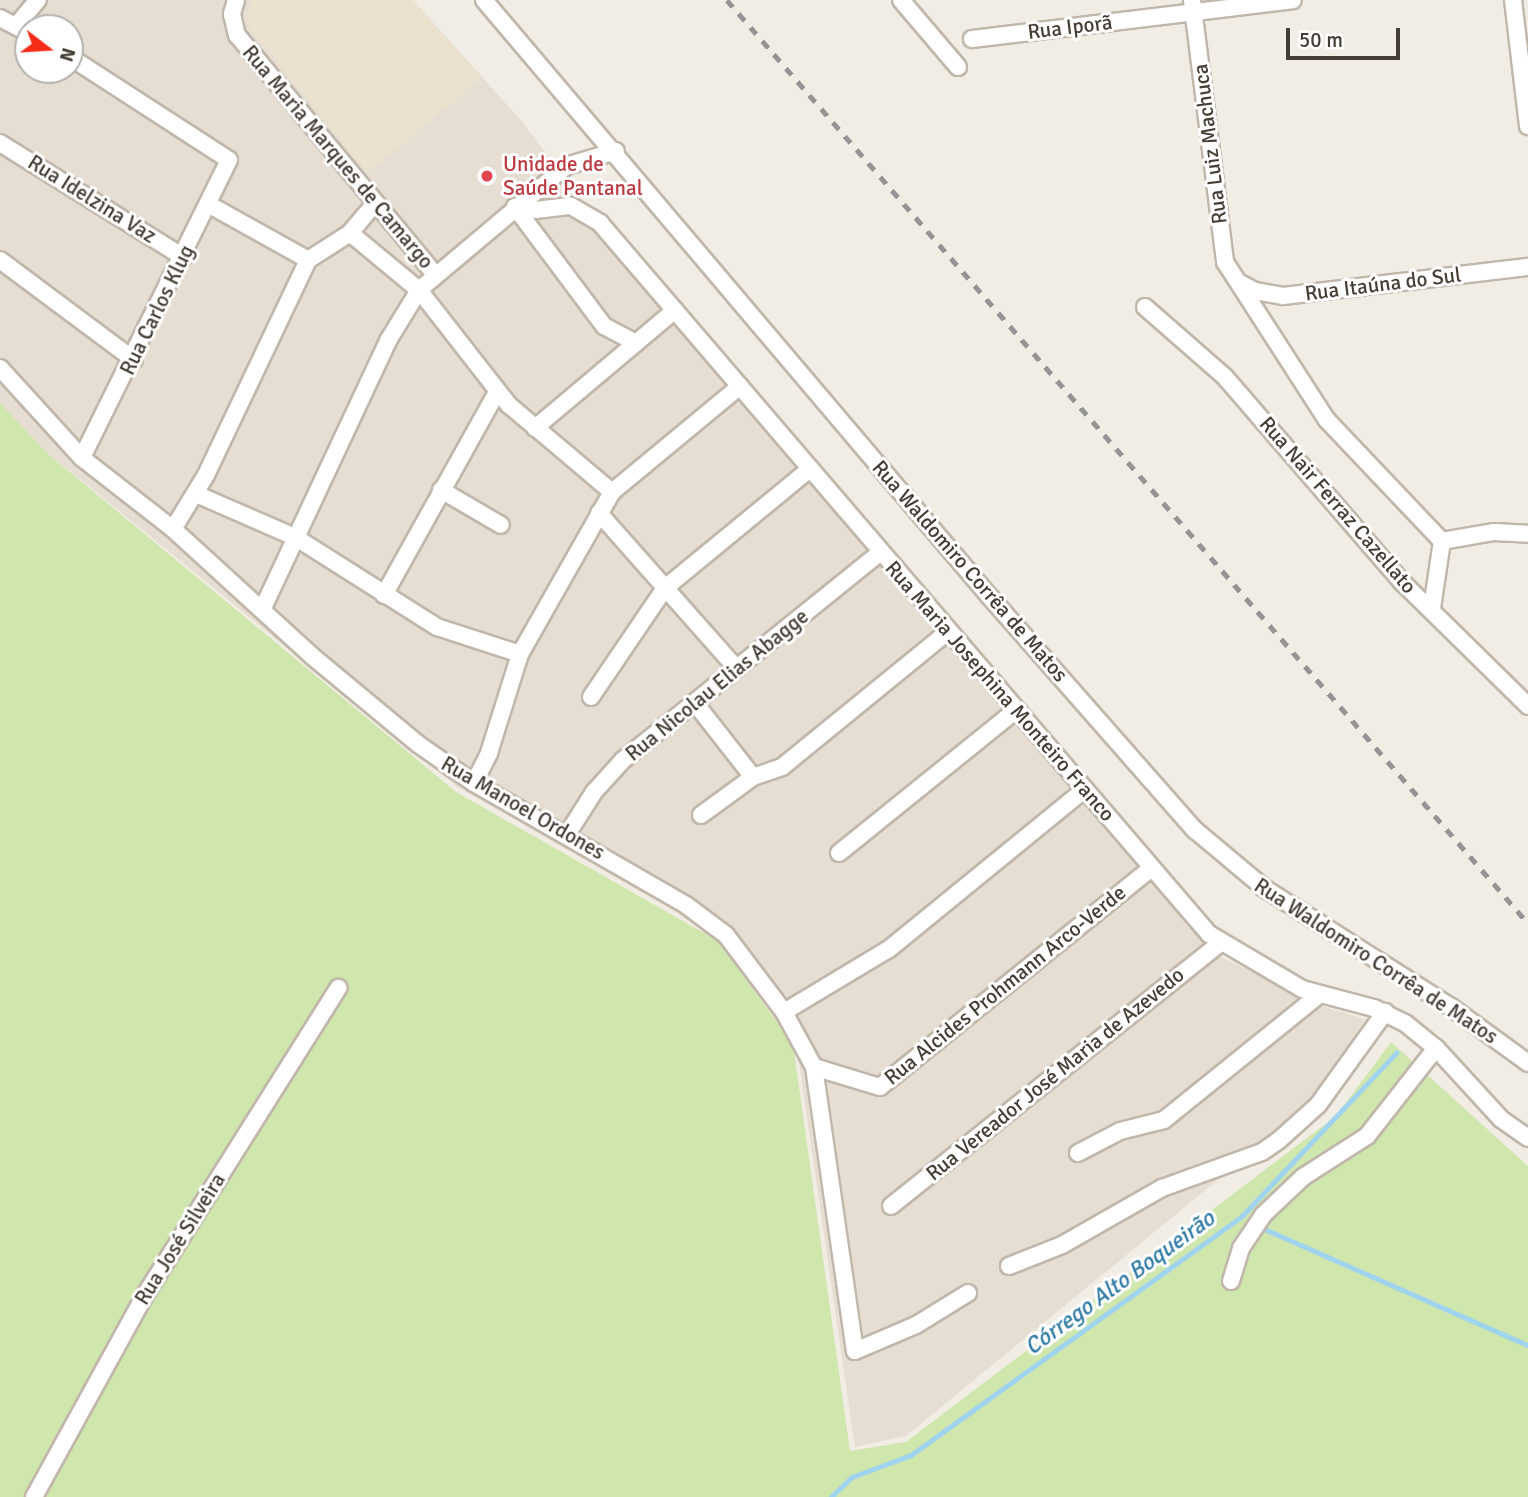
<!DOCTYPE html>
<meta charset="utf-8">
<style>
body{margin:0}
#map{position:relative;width:1528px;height:1497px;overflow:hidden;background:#f2ede4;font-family:Signika,sans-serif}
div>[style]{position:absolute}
.residential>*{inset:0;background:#e6ded2}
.education>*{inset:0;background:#ebe1ce}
.green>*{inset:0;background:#cfe6ad}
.stream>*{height:4.5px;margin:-2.25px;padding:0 2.25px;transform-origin:2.25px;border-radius:2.25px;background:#a0d3ee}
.roads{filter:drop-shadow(2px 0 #c0b7aa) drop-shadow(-2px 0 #c0b7aa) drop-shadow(0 2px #c0b7aa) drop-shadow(0 -2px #c0b7aa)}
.minor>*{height:16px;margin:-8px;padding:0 8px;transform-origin:8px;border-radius:8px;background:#fff}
.rail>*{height:4.5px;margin-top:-2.25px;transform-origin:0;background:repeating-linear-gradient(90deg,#949494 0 9px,transparent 0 18px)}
.dots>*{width:19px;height:19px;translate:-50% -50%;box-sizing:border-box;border:4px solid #fff;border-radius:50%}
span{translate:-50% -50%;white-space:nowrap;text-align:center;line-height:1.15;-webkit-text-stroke:6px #fff;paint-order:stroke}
.street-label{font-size:21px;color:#443d34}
.health-label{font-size:21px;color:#be3a42}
.left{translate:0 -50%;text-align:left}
.water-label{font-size:23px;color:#2e7aa5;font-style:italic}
.north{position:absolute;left:14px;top:14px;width:70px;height:70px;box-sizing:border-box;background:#fff;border:2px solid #b4b1ae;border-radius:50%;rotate:107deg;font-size:19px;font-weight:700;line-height:28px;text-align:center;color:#443d34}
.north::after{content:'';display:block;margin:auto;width:24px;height:32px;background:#f62c17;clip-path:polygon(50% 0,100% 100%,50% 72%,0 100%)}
.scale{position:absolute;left:1286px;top:28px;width:114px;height:32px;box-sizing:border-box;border:4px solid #443d34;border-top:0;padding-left:9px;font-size:21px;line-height:24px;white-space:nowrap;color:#443d34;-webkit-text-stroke:5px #fff;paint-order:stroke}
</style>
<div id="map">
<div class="residential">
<i style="clip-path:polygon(evenodd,0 0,413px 0,519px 118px,677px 324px,1157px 884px,1188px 927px,1219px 956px,1325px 1007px,1365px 1019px,1314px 1101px,906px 1436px,855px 1447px,796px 1043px,717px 935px,456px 786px,0 414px,0 0,28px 28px,70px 28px,70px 70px,28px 70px,28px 28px)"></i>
</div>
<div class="education">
<i style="clip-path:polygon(252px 0,412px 0,481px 78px,368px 173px,248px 26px,245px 18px)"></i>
</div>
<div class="green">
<i style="clip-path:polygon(0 403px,47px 453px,456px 792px,718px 941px,793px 1044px,850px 1451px,906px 1442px,1336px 1116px,1391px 1042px,1528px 1166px,1528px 1497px,0 1497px)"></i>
</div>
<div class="stream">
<i style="left:1260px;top:1227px;width:293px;rotate:23.8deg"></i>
<i style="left:831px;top:1497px;width:29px;rotate:-44deg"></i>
<i style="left:852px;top:1477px;width:63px;rotate:-20.4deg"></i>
<i style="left:911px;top:1455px;width:407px;rotate:-35.8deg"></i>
<i style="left:1241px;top:1217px;width:226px;rotate:-46.6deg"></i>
</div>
<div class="roads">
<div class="minor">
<i style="left:236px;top:0;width:15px;rotate:106deg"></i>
<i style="left:232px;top:14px;width:22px;rotate:77deg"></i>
<i style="left:237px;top:35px;width:310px;rotate:50.4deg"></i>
<i style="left:484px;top:0;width:783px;rotate:49.72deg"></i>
<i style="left:990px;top:597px;width:310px;rotate:48.7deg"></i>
<i style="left:1195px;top:830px;width:90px;rotate:40deg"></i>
<i style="left:1264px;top:888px;width:222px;rotate:32.5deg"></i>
<i style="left:1451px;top:1007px;width:95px;rotate:36deg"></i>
<i style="left:901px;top:0;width:88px;rotate:49.6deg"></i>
<i style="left:1192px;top:0;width:264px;rotate:82.8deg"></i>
<i style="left:1225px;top:262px;width:188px;rotate:57.2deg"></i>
<i style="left:1327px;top:420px;width:167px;rotate:46.5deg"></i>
<i style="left:1513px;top:0;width:127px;rotate:83.2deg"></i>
<i style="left:0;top:18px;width:32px;rotate:28deg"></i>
<i style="left:16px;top:26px;width:34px;rotate:-50deg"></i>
<i style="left:972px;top:39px;width:323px;rotate:-6.9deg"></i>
<i style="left:70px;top:57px;width:189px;rotate:32.9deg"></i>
<i style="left:229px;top:160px;width:332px;rotate:116.3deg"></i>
<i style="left:0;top:143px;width:216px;rotate:31.9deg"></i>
<i style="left:208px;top:204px;width:115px;rotate:29.2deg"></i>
<i style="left:515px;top:207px;width:21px;rotate:8deg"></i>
<i style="left:536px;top:210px;width:35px;rotate:-7deg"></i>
<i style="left:571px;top:206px;width:34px;rotate:30deg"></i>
<i style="left:600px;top:223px;width:936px;rotate:49.42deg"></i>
<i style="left:1209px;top:934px;width:108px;rotate:30.6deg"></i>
<i style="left:1302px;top:989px;width:74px;rotate:14.8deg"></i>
<i style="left:1374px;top:1008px;width:34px;rotate:26deg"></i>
<i style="left:1405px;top:1023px;width:40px;rotate:39deg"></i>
<i style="left:1436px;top:1048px;width:96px;rotate:47.5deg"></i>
<i style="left:1501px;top:1119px;width:33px;rotate:35deg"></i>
<i style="left:515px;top:207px;width:149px;rotate:53.2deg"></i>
<i style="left:604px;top:326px;width:36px;rotate:28deg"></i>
<i style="left:350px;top:233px;width:89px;rotate:39.6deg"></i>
<i style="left:419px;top:290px;width:146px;rotate:52deg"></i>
<i style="left:509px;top:405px;width:135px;rotate:40.2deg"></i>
<i style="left:0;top:260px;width:167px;rotate:36.7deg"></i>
<i style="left:1240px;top:283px;width:17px;rotate:28deg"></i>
<i style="left:1255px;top:291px;width:28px;rotate:10deg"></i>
<i style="left:1283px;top:296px;width:247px;rotate:-6.8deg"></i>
<i style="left:1145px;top:307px;width:106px;rotate:41.2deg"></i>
<i style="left:1225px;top:377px;width:271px;rotate:49.2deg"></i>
<i style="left:1402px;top:582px;width:177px;rotate:44.5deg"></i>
<i style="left:0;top:368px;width:122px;rotate:47.7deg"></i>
<i style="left:82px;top:458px;width:115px;rotate:38deg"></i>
<i style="left:173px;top:529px;width:188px;rotate:42.4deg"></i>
<i style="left:312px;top:656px;width:138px;rotate:39.7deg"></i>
<i style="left:418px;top:744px;width:68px;rotate:34.9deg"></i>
<i style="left:474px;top:783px;width:245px;rotate:29.9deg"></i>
<i style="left:686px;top:905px;width:50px;rotate:36.9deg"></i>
<i style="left:726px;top:935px;width:96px;rotate:53deg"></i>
<i style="left:784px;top:1012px;width:63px;rotate:61.4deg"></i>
<i style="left:814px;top:1067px;width:287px;rotate:81.8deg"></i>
<i style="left:855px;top:1351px;width:66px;rotate:-23.1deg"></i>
<i style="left:916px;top:1325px;width:61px;rotate:-31.6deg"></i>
<i style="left:535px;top:428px;width:183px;rotate:-40.1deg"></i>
<i style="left:441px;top:490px;width:69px;rotate:30.3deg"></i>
<i style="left:196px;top:494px;width:108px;rotate:23.5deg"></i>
<i style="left:295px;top:537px;width:168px;rotate:32.4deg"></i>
<i style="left:437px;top:627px;width:87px;rotate:18deg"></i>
<i style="left:599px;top:513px;width:208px;rotate:48.5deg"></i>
<i style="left:173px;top:529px;width:63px;rotate:-58.6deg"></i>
<i style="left:206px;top:475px;width:238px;rotate:-64.6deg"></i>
<i style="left:308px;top:260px;width:50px;rotate:-32.7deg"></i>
<i style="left:350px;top:233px;width:39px;rotate:-50deg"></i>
<i style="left:384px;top:595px;width:232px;rotate:-60.9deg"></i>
<i style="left:1432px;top:608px;width:68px;rotate:-81.5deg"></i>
<i style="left:1442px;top:541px;width:53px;rotate:-9.8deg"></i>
<i style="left:1494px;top:532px;width:34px;rotate:3deg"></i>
<i style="left:262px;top:610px;width:299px;rotate:-64.9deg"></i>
<i style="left:389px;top:339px;width:57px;rotate:-58.5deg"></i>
<i style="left:419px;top:290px;width:192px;rotate:-40.1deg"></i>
<i style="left:566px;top:166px;width:52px;rotate:-16.7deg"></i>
<i style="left:591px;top:697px;width:132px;rotate:-55.8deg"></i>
<i style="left:665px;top:588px;width:188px;rotate:-39.4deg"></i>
<i style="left:695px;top:703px;width:94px;rotate:51.9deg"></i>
<i style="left:474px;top:783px;width:34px;rotate:-63deg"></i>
<i style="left:489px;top:753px;width:104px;rotate:-72.6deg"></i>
<i style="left:520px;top:654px;width:186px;rotate:-60.4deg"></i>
<i style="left:612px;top:492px;width:166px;rotate:-39.6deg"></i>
<i style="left:701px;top:815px;width:64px;rotate:-36.2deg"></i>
<i style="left:753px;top:777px;width:31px;rotate:-19deg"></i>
<i style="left:782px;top:767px;width:215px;rotate:-39.2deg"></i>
<i style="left:568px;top:833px;width:49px;rotate:-57.6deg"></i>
<i style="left:594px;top:792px;width:43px;rotate:-47.8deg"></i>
<i style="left:623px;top:760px;width:331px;rotate:-38.9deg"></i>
<i style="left:839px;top:853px;width:228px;rotate:-38.9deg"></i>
<i style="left:784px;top:1012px;width:122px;rotate:-31deg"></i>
<i style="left:889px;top:949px;width:253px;rotate:-39.2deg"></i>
<i style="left:814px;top:1067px;width:69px;rotate:16.9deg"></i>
<i style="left:880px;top:1087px;width:348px;rotate:-38.9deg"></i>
<i style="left:1078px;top:1153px;width:47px;rotate:-27.6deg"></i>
<i style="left:1120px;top:1131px;width:45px;rotate:-14deg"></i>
<i style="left:1164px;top:1120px;width:199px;rotate:-38.9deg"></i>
<i style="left:891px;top:1206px;width:421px;rotate:-38.6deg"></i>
<i style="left:1009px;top:1266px;width:57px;rotate:-21.6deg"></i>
<i style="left:1062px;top:1245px;width:115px;rotate:-29.7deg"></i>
<i style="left:1162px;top:1188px;width:106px;rotate:-19.8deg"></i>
<i style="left:1262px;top:1152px;width:19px;rotate:-35deg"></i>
<i style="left:1278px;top:1141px;width:54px;rotate:-42deg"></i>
<i style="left:1318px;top:1105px;width:115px;rotate:-54.2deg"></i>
<i style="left:1231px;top:1281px;width:34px;rotate:-73deg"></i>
<i style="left:1241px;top:1248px;width:40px;rotate:-56deg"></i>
<i style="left:1263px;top:1215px;width:55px;rotate:-43.5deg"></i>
<i style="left:1303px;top:1177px;width:76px;rotate:-32.6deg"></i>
<i style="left:1367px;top:1136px;width:112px;rotate:-51.9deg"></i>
<i style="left:34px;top:1497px;width:230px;rotate:-61.2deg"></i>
<i style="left:145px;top:1295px;width:363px;rotate:-57.8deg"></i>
</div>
</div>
<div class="rail">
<i style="left:727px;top:0;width:1222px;rotate:49.05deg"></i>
</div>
<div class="dots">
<i style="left:487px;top:176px;background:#e0444e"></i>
</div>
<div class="street-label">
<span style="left:1070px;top:27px;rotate:-7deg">Rua Iporã</span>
<span style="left:1210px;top:144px;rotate:-97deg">Rua Luiz Machuca</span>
<span style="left:338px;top:157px;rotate:50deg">Rua Maria Marques de Camargo</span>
<span style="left:92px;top:199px;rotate:32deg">Rua Idelzina Vaz</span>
<span style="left:1383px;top:284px;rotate:-7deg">Rua Itaúna do Sul</span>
<span style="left:157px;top:310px;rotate:-64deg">Rua Carlos Klug</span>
<span style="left:1338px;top:505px;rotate:49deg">Rua Nair Ferraz Cazellato</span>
<span style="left:970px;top:571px;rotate:49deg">Rua Waldomiro Corrêa de Matos</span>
<span style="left:717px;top:685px;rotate:-39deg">Rua Nicolau Elias Abagge</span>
<span style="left:1000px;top:691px;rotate:49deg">Rua Maria Josephina Monteiro Franco</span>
<span style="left:523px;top:808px;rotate:30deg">Rua Manoel Ordones</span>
<span style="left:1376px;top:961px;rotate:33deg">Rua Waldomiro Corrêa de Matos</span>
<span style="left:1005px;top:985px;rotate:-39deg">Rua Alcides Prohmann Arco-Verde</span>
<span style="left:1055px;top:1074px;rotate:-39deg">Rua Vereador José Maria de Azevedo</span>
<span style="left:180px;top:1239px;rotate:-58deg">Rua José Silveira</span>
</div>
<div class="health-label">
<span class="left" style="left:503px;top:176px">Unidade de<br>Saúde Pantanal</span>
</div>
<div class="water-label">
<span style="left:1120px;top:1283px;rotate:-36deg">Córrego Alto Boqueirão</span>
</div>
<div class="north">N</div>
<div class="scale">50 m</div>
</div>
